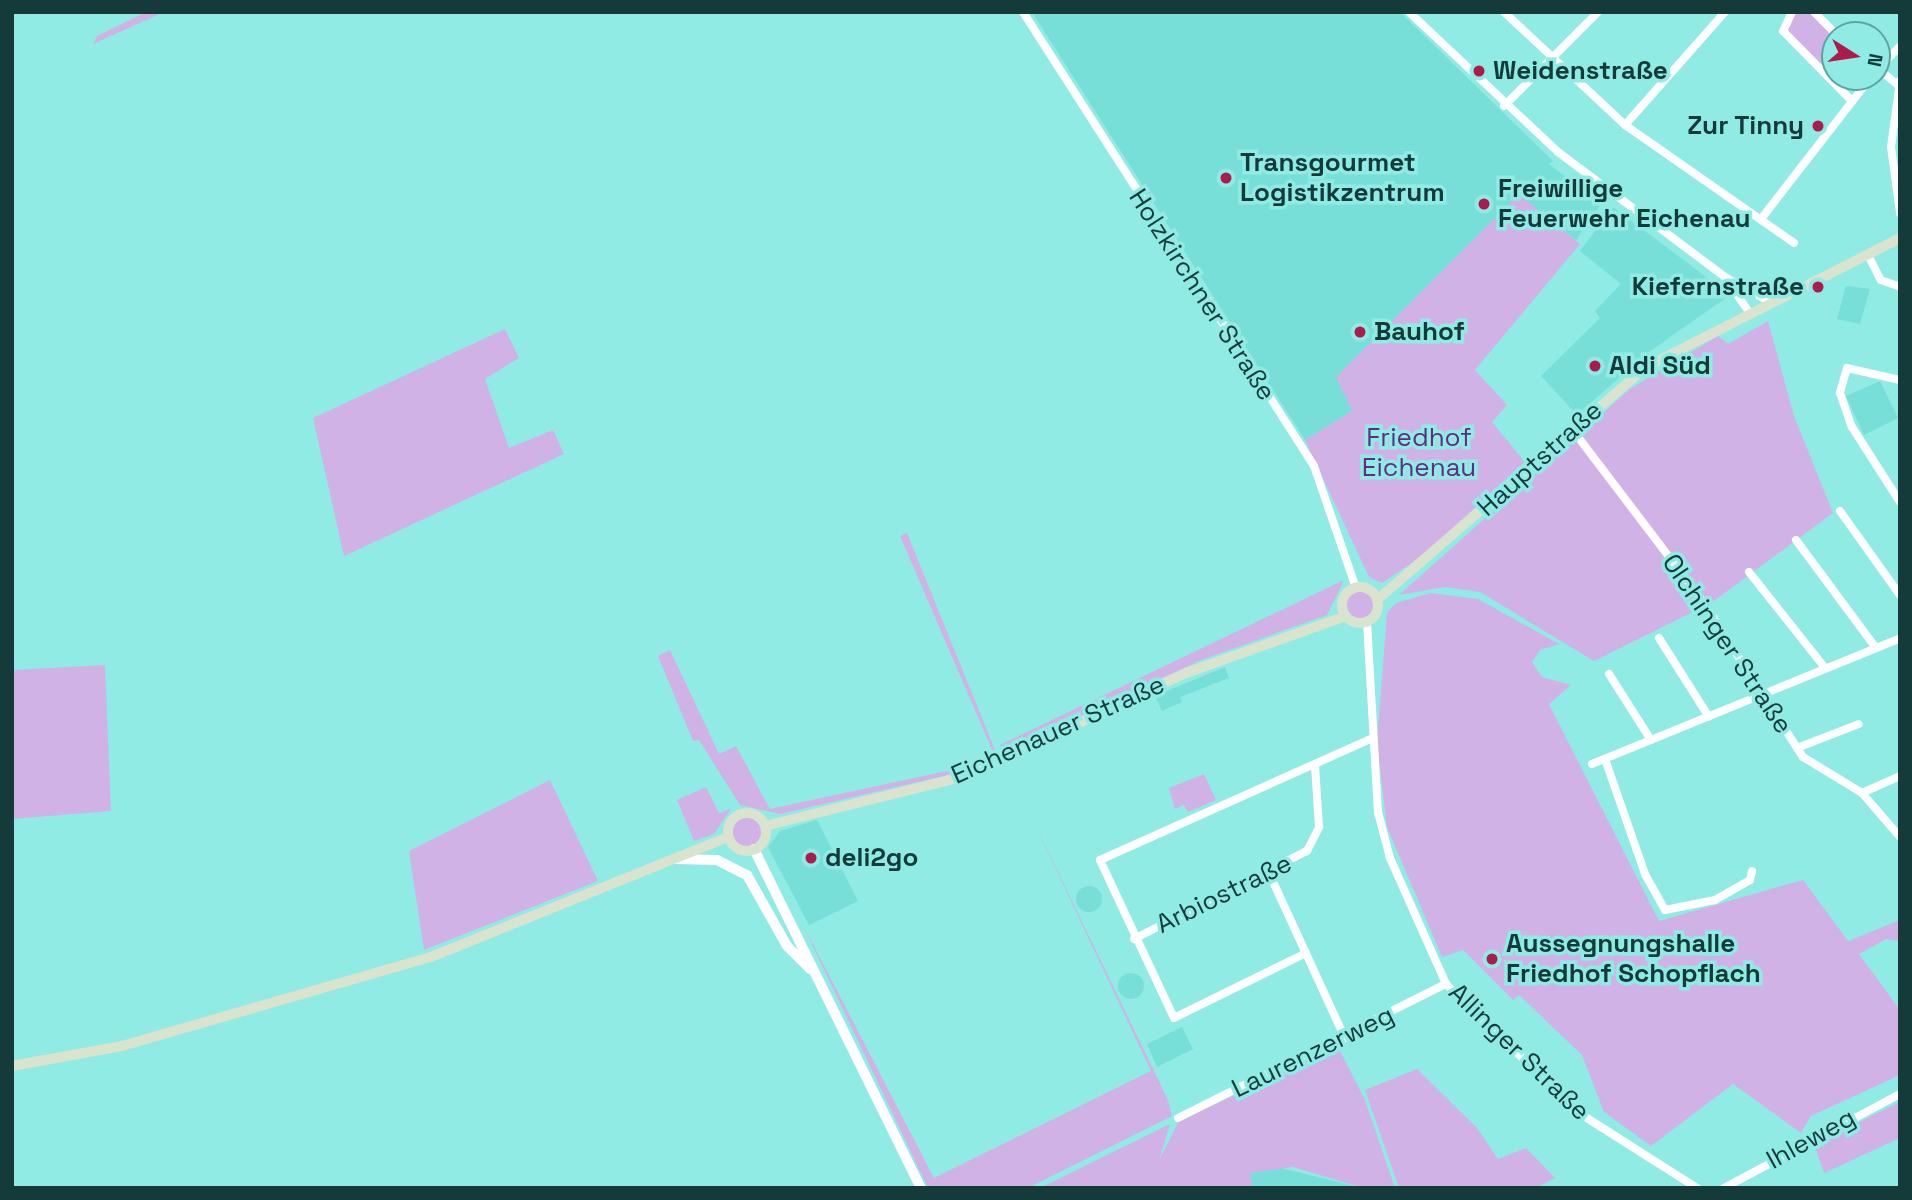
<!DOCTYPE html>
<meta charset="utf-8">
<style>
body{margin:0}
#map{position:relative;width:1912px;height:1200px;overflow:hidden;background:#8febe4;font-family:"Space Grotesk",sans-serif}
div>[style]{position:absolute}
.built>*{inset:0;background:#77dfd8}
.round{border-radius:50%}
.green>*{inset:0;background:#d0b2e7}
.minor>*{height:8px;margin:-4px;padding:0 4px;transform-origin:4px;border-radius:4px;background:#fff}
.tertiary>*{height:10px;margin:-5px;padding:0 5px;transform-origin:5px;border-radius:5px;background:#fff}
.secondary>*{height:10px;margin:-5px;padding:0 5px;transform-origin:5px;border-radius:5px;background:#d9e3cd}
.secondary>.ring{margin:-5px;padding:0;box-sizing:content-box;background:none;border:10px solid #d9e3cd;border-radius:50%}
.dots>*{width:19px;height:19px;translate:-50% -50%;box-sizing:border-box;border:4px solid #8febe4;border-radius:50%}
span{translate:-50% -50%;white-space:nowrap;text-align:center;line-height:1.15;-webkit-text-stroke:7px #8febe4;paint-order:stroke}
.poi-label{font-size:26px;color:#143b39;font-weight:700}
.left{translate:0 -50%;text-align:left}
.right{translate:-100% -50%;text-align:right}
.street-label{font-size:26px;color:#143b39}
.park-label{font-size:26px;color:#602d81}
.frame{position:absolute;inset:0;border:14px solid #143b39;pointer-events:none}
.north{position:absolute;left:1821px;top:21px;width:70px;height:70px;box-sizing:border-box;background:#8febe4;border:2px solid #5ea5a0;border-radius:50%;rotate:102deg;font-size:19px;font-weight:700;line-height:28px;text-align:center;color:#143b39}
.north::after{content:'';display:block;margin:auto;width:24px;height:32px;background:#ad1b49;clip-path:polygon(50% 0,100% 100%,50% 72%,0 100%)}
</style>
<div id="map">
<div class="built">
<i style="clip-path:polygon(1032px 12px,1400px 12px,1553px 161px,1549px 164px,1601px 204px,1576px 240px,1519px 195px,1352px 411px,1305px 440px)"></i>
<i style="clip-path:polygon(1613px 207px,1730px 295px,1646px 354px,1577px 415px,1541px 376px,1600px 318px,1595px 311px,1621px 284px,1580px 251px)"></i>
<i style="clip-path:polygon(1846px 286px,1870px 289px,1860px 324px,1837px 319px)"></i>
<i style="clip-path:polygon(1880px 381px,1898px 418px,1864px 435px,1846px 396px)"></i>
<i style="clip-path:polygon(1225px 667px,1229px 678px,1180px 697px,1182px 702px,1162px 711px,1155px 696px)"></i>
<i style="clip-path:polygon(817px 820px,858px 901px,809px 925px,768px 847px,780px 831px)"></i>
<i class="round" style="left:1076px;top:886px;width:26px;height:26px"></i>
<i class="round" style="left:1118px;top:973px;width:26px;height:26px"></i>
<i style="clip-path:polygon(1182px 1027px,1193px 1049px,1157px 1067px,1147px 1044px)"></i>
<i style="clip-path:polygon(1281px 1168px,1354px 1186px,1357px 1188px,1251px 1188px,1249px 1173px)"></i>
</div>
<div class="green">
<i style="clip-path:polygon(146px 12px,164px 12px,93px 44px,97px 36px)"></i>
<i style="clip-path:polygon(1797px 12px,1810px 12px,1835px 38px,1835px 77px,1864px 77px,1855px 89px,1846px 89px,1789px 33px,1787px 24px)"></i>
<i style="clip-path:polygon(1519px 194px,1580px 244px,1475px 370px,1507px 405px,1492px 422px,1525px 462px,1422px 556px,1382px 583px,1369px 577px,1305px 440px,1352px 411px,1336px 377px)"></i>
<i style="clip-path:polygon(1768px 321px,1794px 416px,1833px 513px,1711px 603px,1594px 661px,1480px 592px,1445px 587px,1399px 595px,1630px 389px,1718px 336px,1728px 344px)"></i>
<i style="clip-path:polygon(505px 329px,519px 358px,485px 379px,509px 448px,553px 430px,564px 454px,344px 556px,313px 418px)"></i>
<i style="clip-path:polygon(907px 533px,997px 755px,948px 775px,780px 814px,740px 805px,699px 740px,693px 741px,658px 656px,670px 650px,719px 754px,736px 746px,770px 809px,956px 769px,993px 752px,900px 536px)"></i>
<i style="clip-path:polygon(1344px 580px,1327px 615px,1201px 660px,1003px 752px,1000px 745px)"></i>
<i class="round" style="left:1346px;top:591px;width:28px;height:28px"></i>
<i style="clip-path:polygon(1431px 593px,1478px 599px,1559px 644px,1540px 650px,1532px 662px,1542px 677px,1571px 685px,1549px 704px,1659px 921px,1803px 880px,1848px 941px,1900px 920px,1900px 941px,1886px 939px,1859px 954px,1900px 1010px,1900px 1075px,1811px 1116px,1801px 1133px,1733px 1084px,1651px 1146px,1604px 1112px,1582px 1055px,1519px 995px,1513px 1000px,1463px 950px,1442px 957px,1387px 827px,1377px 742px,1387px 613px,1396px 603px)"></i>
<i style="clip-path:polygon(105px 665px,111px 811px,12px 819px,12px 670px)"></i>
<i style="clip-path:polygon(1204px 774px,1216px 800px,1188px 812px,1184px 805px,1175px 809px,1169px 788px)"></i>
<i style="clip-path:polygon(550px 780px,598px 881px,424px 950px,409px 851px)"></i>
<i style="clip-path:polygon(706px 787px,719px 813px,731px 809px,714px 834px,694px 841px,677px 800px)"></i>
<i style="clip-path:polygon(1030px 814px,1168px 1100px,1172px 1116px,1028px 1188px,928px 1188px,802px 923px,934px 1178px,1151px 1071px)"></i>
<i class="round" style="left:732px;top:817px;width:30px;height:30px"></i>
<i style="clip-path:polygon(1338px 1047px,1365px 1100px,1395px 1188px,1363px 1188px,1293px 1167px,1250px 1173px,1253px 1188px,1040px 1188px,1170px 1124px,1159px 1160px,1179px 1121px)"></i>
<i style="clip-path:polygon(1417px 1069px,1477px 1128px,1498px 1159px,1526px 1148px,1555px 1178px,1536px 1188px,1399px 1188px,1365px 1090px)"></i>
<i style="clip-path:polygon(1900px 1102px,1900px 1138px,1824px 1173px,1814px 1144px)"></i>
</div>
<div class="minor">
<i style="left:1023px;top:12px;width:539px;rotate:57.34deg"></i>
<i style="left:1314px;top:466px;width:129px;rotate:71deg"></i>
<i style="left:1409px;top:12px;width:204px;rotate:43.2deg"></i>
<i style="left:1558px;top:152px;width:209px;rotate:36.8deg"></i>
<i style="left:1725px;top:277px;width:51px;rotate:29.1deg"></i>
<i style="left:1504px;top:12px;width:166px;rotate:43deg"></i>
<i style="left:1625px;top:125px;width:206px;rotate:34.9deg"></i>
<i style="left:1792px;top:12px;width:21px;rotate:115deg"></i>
<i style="left:1783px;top:31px;width:97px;rotate:45.4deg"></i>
<i style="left:1814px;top:12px;width:33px;rotate:45deg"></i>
<i style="left:1877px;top:68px;width:28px;rotate:39deg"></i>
<i style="left:1877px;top:70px;width:33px;rotate:-46deg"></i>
<i style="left:1900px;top:81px;width:67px;rotate:97.8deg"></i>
<i style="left:1891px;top:147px;width:67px;rotate:82.2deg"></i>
<i style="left:1504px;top:106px;width:133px;rotate:-45deg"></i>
<i style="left:1625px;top:125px;width:151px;rotate:-48.5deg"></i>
<i style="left:1761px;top:219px;width:180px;rotate:-52.2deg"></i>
<i style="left:1868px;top:255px;width:28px;rotate:63deg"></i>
<i style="left:1881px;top:280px;width:20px;rotate:20deg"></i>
<i style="left:1726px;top:279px;width:40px;rotate:55.1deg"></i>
<i style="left:1900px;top:380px;width:54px;rotate:-167.2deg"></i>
<i style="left:1847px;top:368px;width:26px;rotate:106deg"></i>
<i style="left:1840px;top:393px;width:36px;rotate:71deg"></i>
<i style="left:1852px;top:427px;width:89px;rotate:57.4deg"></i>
<i style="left:1572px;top:429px;width:218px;rotate:52.8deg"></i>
<i style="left:1704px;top:603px;width:183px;rotate:57.3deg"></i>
<i style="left:1803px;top:757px;width:69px;rotate:31.4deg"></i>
<i style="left:1862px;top:793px;width:58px;rotate:49.2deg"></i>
<i style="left:1840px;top:511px;width:103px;rotate:54.5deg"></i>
<i style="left:1796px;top:540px;width:134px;rotate:53.5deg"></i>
<i style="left:1749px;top:572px;width:122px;rotate:51.6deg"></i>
<i style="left:1367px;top:622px;width:190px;rotate:86.7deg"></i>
<i style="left:1378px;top:812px;width:48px;rotate:75.4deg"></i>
<i style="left:1390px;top:858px;width:138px;rotate:66deg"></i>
<i style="left:1446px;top:984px;width:185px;rotate:44.1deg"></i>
<i style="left:1579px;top:1113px;width:140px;rotate:32.4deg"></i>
<i style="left:1659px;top:638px;width:93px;rotate:57.7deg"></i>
<i style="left:1609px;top:674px;width:78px;rotate:57.5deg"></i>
<i style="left:1797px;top:748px;width:66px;rotate:-21.2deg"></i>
<i style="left:1605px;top:759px;width:122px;rotate:70.8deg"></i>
<i style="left:1645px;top:874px;width:41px;rotate:60.9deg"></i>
<i style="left:1665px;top:910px;width:51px;rotate:-11.3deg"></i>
<i style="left:1715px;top:900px;width:40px;rotate:-29.7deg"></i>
<i style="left:1750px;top:880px;width:9px;rotate:-77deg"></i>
<i style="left:1592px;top:764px;width:333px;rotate:-22.2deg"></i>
<i style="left:1862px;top:793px;width:42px;rotate:-24.1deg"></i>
<i style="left:1269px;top:873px;width:182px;rotate:65.3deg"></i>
<i style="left:1134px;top:939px;width:194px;rotate:-27deg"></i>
<i style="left:1307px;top:851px;width:27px;rotate:-63deg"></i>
<i style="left:1319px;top:827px;width:62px;rotate:-93.7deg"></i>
<i style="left:1306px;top:953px;width:147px;rotate:153.8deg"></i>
<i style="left:1174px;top:1018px;width:174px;rotate:-115.1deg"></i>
<i style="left:1100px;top:860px;width:296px;rotate:-24.1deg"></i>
<i style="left:1178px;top:1118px;width:300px;rotate:-26.6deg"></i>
<i style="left:1724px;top:1188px;width:200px;rotate:-28.1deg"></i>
</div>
<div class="tertiary">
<i style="left:754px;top:849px;width:378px;rotate:63.8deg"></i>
<i style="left:675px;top:859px;width:42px;rotate:1.4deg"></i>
<i style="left:717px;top:860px;width:34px;rotate:27deg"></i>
<i style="left:747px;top:875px;width:81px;rotate:60.6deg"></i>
<i style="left:787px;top:946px;width:33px;rotate:45deg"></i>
</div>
<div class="secondary">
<i class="ring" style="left:1342px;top:587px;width:26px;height:26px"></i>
<i style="left:1377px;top:600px;width:356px;rotate:-40.9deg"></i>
<i style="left:1646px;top:367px;width:285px;rotate:-26.9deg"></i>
<i class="ring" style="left:728px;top:813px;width:28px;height:28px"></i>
<i style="left:765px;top:826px;width:206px;rotate:-14deg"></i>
<i style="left:965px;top:776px;width:244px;rotate:-25deg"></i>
<i style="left:1186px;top:673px;width:170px;rotate:-19.6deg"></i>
<i style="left:12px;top:1066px;width:112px;rotate:-10.3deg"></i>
<i style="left:122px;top:1046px;width:322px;rotate:-16.1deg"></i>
<i style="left:431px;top:957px;width:320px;rotate:-22deg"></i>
</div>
<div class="dots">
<i style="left:1479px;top:71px;background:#ad1b49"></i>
<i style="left:1818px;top:126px;background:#ad1b49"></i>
<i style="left:1226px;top:178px;background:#ad1b49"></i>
<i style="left:1484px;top:204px;background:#ad1b49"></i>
<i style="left:1818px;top:287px;background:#ad1b49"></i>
<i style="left:1360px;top:332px;background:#ad1b49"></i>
<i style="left:1595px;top:366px;background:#ad1b49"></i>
<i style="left:811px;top:858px;background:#ad1b49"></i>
<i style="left:1492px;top:959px;background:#ad1b49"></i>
</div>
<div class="poi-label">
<span class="left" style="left:1493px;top:71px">Weidenstraße</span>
<span class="right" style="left:1804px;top:126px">Zur Tinny</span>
<span class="left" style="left:1240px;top:178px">Transgourmet<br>Logistikzentrum</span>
<span class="left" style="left:1498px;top:204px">Freiwillige<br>Feuerwehr Eichenau</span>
<span class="right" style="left:1804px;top:287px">Kiefernstraße</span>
<span class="left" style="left:1374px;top:332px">Bauhof</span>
<span class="left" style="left:1609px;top:366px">Aldi Süd</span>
<span class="left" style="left:825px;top:858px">deli2go</span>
<span class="left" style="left:1506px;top:959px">Aussegnungshalle<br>Friedhof Schopflach</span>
</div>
<div class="street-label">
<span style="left:1202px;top:295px;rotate:57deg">Holzkirchner Straße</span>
<span style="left:1540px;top:459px;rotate:-42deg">Hauptstraße</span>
<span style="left:1727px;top:644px;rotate:56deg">Olchinger Straße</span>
<span style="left:1058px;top:730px;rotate:-24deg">Eichenauer Straße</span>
<span style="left:1224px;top:894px;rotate:-26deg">Arbiostraße</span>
<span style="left:1313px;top:1052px;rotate:-26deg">Laurenzerweg</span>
<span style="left:1519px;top:1052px;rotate:44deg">Allinger Straße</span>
<span style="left:1811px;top:1139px;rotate:-29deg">Ihleweg</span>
</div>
<div class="park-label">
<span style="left:1419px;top:453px">Friedhof<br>Eichenau</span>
</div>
<div class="frame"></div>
<div class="north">N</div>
</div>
